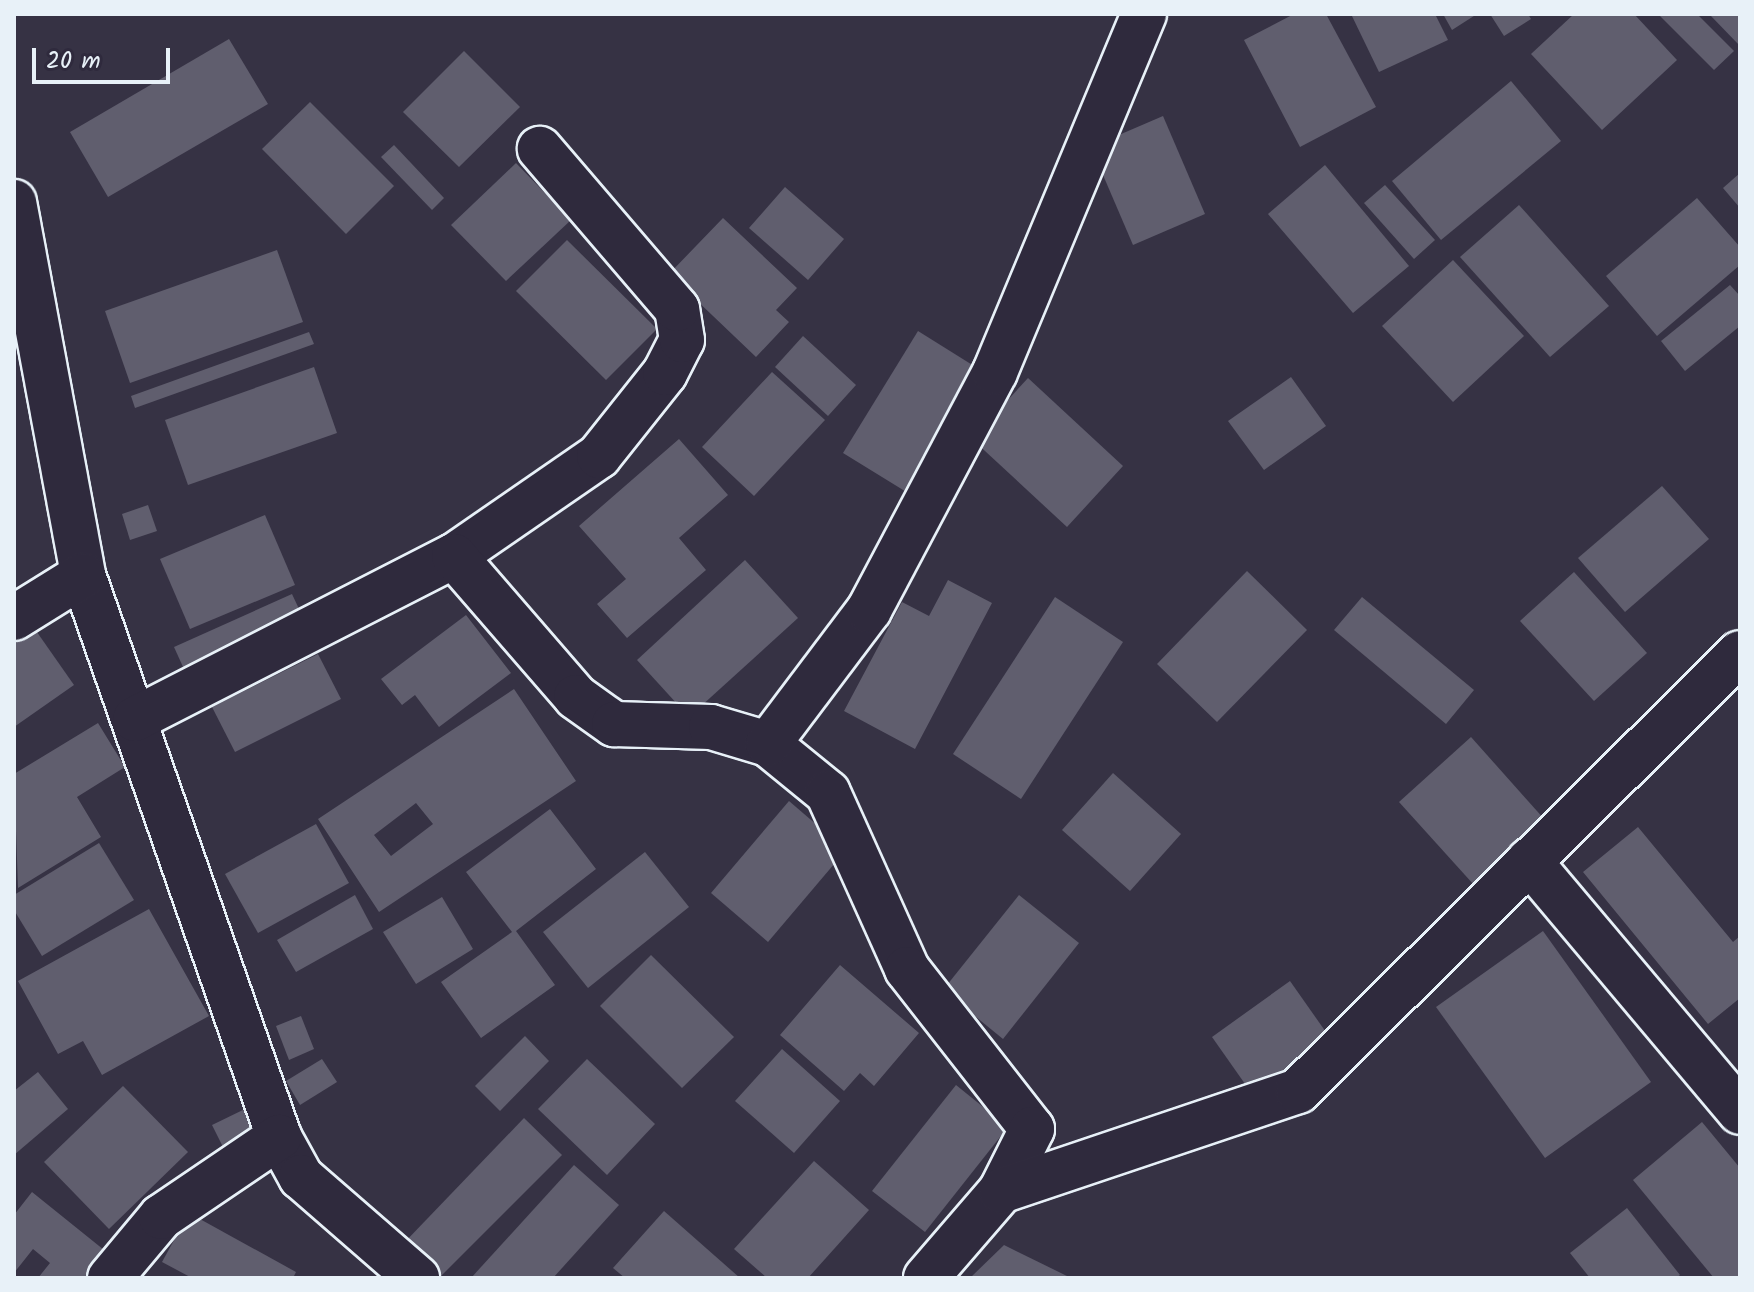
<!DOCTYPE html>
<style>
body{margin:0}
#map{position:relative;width:1754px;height:1292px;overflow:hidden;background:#363244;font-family:Kalam,sans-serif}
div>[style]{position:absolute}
.building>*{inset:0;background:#605e6e}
.roads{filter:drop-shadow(2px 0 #e8f1f8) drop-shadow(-2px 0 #e8f1f8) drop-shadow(0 2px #e8f1f8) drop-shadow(0 -2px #e8f1f8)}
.minor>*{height:44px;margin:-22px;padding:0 22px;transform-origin:22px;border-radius:22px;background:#2f2a3d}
span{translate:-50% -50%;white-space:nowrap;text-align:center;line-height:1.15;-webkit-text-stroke:8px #2f2a3d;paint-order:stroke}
.frame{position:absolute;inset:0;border:16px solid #e8f1f8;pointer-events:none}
.scale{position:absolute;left:32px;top:48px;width:138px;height:36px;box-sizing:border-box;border:4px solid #e8f1f8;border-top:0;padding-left:10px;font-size:24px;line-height:28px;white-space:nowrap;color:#e8f1f8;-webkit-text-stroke:6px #2f2a3d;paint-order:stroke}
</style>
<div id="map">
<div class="building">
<i style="clip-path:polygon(1294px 14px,1326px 14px,1376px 107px,1300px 147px,1244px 40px)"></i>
<i style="clip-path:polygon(1351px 14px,1435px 14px,1448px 40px,1379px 72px)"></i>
<i style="clip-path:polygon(1443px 14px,1477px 14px,1452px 30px)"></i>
<i style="clip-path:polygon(1490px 14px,1528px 14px,1531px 19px,1504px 36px)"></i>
<i style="clip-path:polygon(1574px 14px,1634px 14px,1677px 60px,1602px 130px,1531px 54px)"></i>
<i style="clip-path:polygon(1658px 14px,1697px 14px,1734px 51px,1714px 70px)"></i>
<i style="clip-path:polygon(1709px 14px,1740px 14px,1740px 46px)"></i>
<i style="clip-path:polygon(229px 39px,268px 104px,108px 197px,70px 132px)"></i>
<i style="clip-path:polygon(464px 51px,520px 107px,459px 167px,403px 112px)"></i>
<i style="clip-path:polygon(1511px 81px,1561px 141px,1441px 240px,1392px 181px)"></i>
<i style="clip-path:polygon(310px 102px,394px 186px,346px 234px,262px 149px)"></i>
<i style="clip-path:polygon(1163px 116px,1205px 214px,1133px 245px,1091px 147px)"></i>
<i style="clip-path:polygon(394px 145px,444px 198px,432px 210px,381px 157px)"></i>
<i style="clip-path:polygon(516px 163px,571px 220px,506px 281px,451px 225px)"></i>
<i style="clip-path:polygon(1325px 165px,1409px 266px,1353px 313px,1268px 214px)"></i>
<i style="clip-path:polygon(1740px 173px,1740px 208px,1723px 188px)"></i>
<i style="clip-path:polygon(1385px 185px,1435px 240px,1414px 259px,1364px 203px)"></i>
<i style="clip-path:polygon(785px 187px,844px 239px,808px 280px,749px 228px)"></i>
<i style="clip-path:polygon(1697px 198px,1740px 247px,1740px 265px,1657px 336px,1606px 276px)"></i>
<i style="clip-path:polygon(1519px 205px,1609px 306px,1550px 357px,1460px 257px)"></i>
<i style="clip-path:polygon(723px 218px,797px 288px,776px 310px,789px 322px,756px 357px,669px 274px)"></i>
<i style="clip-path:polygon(567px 240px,657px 329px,606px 380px,516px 291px)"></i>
<i style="clip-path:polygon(277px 250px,303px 322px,130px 383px,105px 311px)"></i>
<i style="clip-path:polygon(1453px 260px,1524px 336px,1453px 402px,1382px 326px)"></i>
<i style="clip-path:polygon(1730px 285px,1740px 296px,1740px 326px,1685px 371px,1661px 341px)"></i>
<i style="clip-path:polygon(918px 331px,982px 371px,908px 493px,843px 453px)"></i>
<i style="clip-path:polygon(309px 332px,314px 344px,135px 408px,131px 396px)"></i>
<i style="clip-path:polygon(803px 336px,856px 385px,828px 416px,775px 367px)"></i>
<i style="clip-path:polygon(314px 367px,337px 433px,188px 485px,165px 420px)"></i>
<i style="clip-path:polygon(772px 372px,825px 420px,754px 496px,702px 447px)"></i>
<i style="clip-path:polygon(1291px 377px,1326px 426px,1264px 470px,1228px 421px)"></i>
<i style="clip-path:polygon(1028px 378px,1123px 466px,1067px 527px,972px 439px)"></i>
<i style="clip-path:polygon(679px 439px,728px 495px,679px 538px,706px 570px,627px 638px,597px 604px,626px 579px,579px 526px)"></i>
<i style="clip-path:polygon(1662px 486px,1709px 539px,1625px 612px,1578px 558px)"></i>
<i style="clip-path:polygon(148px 505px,157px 531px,130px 540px,122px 514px)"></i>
<i style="clip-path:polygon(265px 515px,295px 585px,190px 629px,160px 559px)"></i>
<i style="clip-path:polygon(745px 560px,798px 618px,689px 717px,637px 660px)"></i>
<i style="clip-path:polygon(1247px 571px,1307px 630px,1217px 722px,1157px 664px)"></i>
<i style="clip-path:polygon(1574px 572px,1647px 653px,1594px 701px,1520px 621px)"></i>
<i style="clip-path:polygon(948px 580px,992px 603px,915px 749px,844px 711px,902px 602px,929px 616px)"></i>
<i style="clip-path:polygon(292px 594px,306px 624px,188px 678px,174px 647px)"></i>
<i style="clip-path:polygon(1055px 597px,1123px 642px,1021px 799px,953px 754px)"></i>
<i style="clip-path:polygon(1362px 597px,1474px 690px,1446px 724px,1334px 630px)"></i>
<i style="clip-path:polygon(466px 615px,511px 673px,439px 727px,415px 695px,402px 705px,381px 679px)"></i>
<i style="clip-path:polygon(32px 625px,74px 685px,14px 727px,14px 638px)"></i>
<i style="clip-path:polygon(318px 654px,341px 699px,235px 752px,212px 707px)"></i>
<i style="clip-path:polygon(evenodd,514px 689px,576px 781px,379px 912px,318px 819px,514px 689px,416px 803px,433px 824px,391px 856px,374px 835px,416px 803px)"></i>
<i style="clip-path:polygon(98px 723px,125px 767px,77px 797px,101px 837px,18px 888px,14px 774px)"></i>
<i style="clip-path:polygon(1471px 737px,1545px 820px,1474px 885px,1399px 802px)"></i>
<i style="clip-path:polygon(1113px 773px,1181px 834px,1130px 891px,1062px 830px)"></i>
<i style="clip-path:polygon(789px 801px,846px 850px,768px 942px,711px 893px)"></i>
<i style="clip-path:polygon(550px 809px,596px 869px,516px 931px,555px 985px,481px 1038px,441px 982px,512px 932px,466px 872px)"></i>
<i style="clip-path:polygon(316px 824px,349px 883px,258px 933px,225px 874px)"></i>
<i style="clip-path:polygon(1638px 827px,1733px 942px,1740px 936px,1740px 998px,1708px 1024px,1583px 872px)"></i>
<i style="clip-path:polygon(99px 843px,134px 900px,42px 956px,14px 910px,14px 895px)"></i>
<i style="clip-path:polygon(645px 852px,689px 907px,588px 988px,543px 932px)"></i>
<i style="clip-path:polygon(355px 895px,373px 929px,296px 972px,277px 940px)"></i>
<i style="clip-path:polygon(1019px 895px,1079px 943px,1003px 1039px,943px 990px)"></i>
<i style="clip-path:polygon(442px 897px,473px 949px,416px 984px,383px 932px)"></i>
<i style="clip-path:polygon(149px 909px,209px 1016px,102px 1075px,83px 1041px,58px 1054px,18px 981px)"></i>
<i style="clip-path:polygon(1543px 931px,1651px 1082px,1545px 1158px,1436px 1007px)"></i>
<i style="clip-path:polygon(651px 955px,734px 1037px,682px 1088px,600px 1006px)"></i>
<i style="clip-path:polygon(840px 965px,919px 1033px,874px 1086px,860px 1073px,844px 1091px,780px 1035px)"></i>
<i style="clip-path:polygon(1290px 981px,1335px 1045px,1257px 1101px,1212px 1037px)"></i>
<i style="clip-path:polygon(301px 1016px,314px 1049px,289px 1060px,276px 1026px)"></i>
<i style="clip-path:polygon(525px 1036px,549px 1061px,500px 1111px,475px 1086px)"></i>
<i style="clip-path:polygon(782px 1049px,840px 1101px,794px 1153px,735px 1101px)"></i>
<i style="clip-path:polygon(322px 1059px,337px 1082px,300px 1105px,286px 1081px)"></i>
<i style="clip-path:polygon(587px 1059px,655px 1124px,607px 1175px,538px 1109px)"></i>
<i style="clip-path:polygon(38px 1072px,68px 1109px,14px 1155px,14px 1091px)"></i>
<i style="clip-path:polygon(956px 1085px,1008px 1127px,925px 1232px,872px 1191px)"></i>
<i style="clip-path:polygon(123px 1086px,188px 1152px,109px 1229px,44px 1162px)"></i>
<i style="clip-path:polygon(247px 1108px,264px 1142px,229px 1159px,212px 1125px)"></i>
<i style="clip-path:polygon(524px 1118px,562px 1155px,439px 1278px,403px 1244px)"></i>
<i style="clip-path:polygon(1702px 1122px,1740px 1168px,1740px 1278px,1714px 1278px,1633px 1180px)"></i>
<i style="clip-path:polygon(814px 1161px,869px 1210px,808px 1278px,767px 1278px,734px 1249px)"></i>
<i style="clip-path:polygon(574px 1165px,619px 1205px,553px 1278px,471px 1278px)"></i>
<i style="clip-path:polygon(32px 1192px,114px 1258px,99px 1278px,38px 1278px,50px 1263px,33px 1249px,14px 1273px,14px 1215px)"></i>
<i style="clip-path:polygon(1627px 1208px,1680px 1275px,1676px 1278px,1590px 1278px,1570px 1253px)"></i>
<i style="clip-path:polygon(664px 1211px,740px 1278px,625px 1278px,613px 1268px)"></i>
<i style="clip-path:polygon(189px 1213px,296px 1272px,293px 1278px,192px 1278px,162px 1262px)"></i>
<i style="clip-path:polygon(1004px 1245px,1067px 1276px,970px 1278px)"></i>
</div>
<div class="roads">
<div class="minor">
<i style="left:14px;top:202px;width:379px;rotate:79.5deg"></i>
<i style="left:83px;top:575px;width:595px;rotate:70.77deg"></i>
<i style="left:279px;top:1137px;width:46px;rotate:61.2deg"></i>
<i style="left:301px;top:1177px;width:154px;rotate:41deg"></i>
<i style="left:454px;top:556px;width:176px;rotate:-34.6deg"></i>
<i style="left:599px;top:456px;width:106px;rotate:-51.5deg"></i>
<i style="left:665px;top:373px;width:37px;rotate:-63deg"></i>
<i style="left:682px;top:340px;width:31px;rotate:-99deg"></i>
<i style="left:677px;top:309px;width:211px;rotate:-130.6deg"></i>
<i style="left:14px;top:618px;width:81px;rotate:-31.9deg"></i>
<i style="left:135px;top:719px;width:358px;rotate:-27.1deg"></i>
<i style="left:454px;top:556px;width:186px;rotate:49.1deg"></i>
<i style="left:576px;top:697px;width:47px;rotate:35.4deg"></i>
<i style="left:614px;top:724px;width:97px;rotate:1.8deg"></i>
<i style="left:711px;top:727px;width:59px;rotate:16.6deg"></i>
<i style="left:768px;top:744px;width:77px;rotate:39.2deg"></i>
<i style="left:828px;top:793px;width:193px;rotate:65.8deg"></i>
<i style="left:907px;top:969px;width:203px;rotate:52deg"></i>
<i style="left:1032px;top:1129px;width:69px;rotate:116.6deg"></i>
<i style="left:1001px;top:1191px;width:115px;rotate:130.8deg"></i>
<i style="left:768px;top:744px;width:168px;rotate:-53deg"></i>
<i style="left:869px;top:610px;width:269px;rotate:-62.1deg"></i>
<i style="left:995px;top:372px;width:388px;rotate:-67.4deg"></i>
<i style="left:1529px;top:861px;width:328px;rotate:49.9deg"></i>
<i style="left:1001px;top:1191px;width:313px;rotate:-18.6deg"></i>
<i style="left:1298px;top:1091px;width:622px;rotate:-44.74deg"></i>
<i style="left:110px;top:1278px;width:80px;rotate:-50.1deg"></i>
<i style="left:161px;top:1217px;width:143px;rotate:-34.1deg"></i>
</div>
</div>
<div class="frame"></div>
<div class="scale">20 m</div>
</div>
